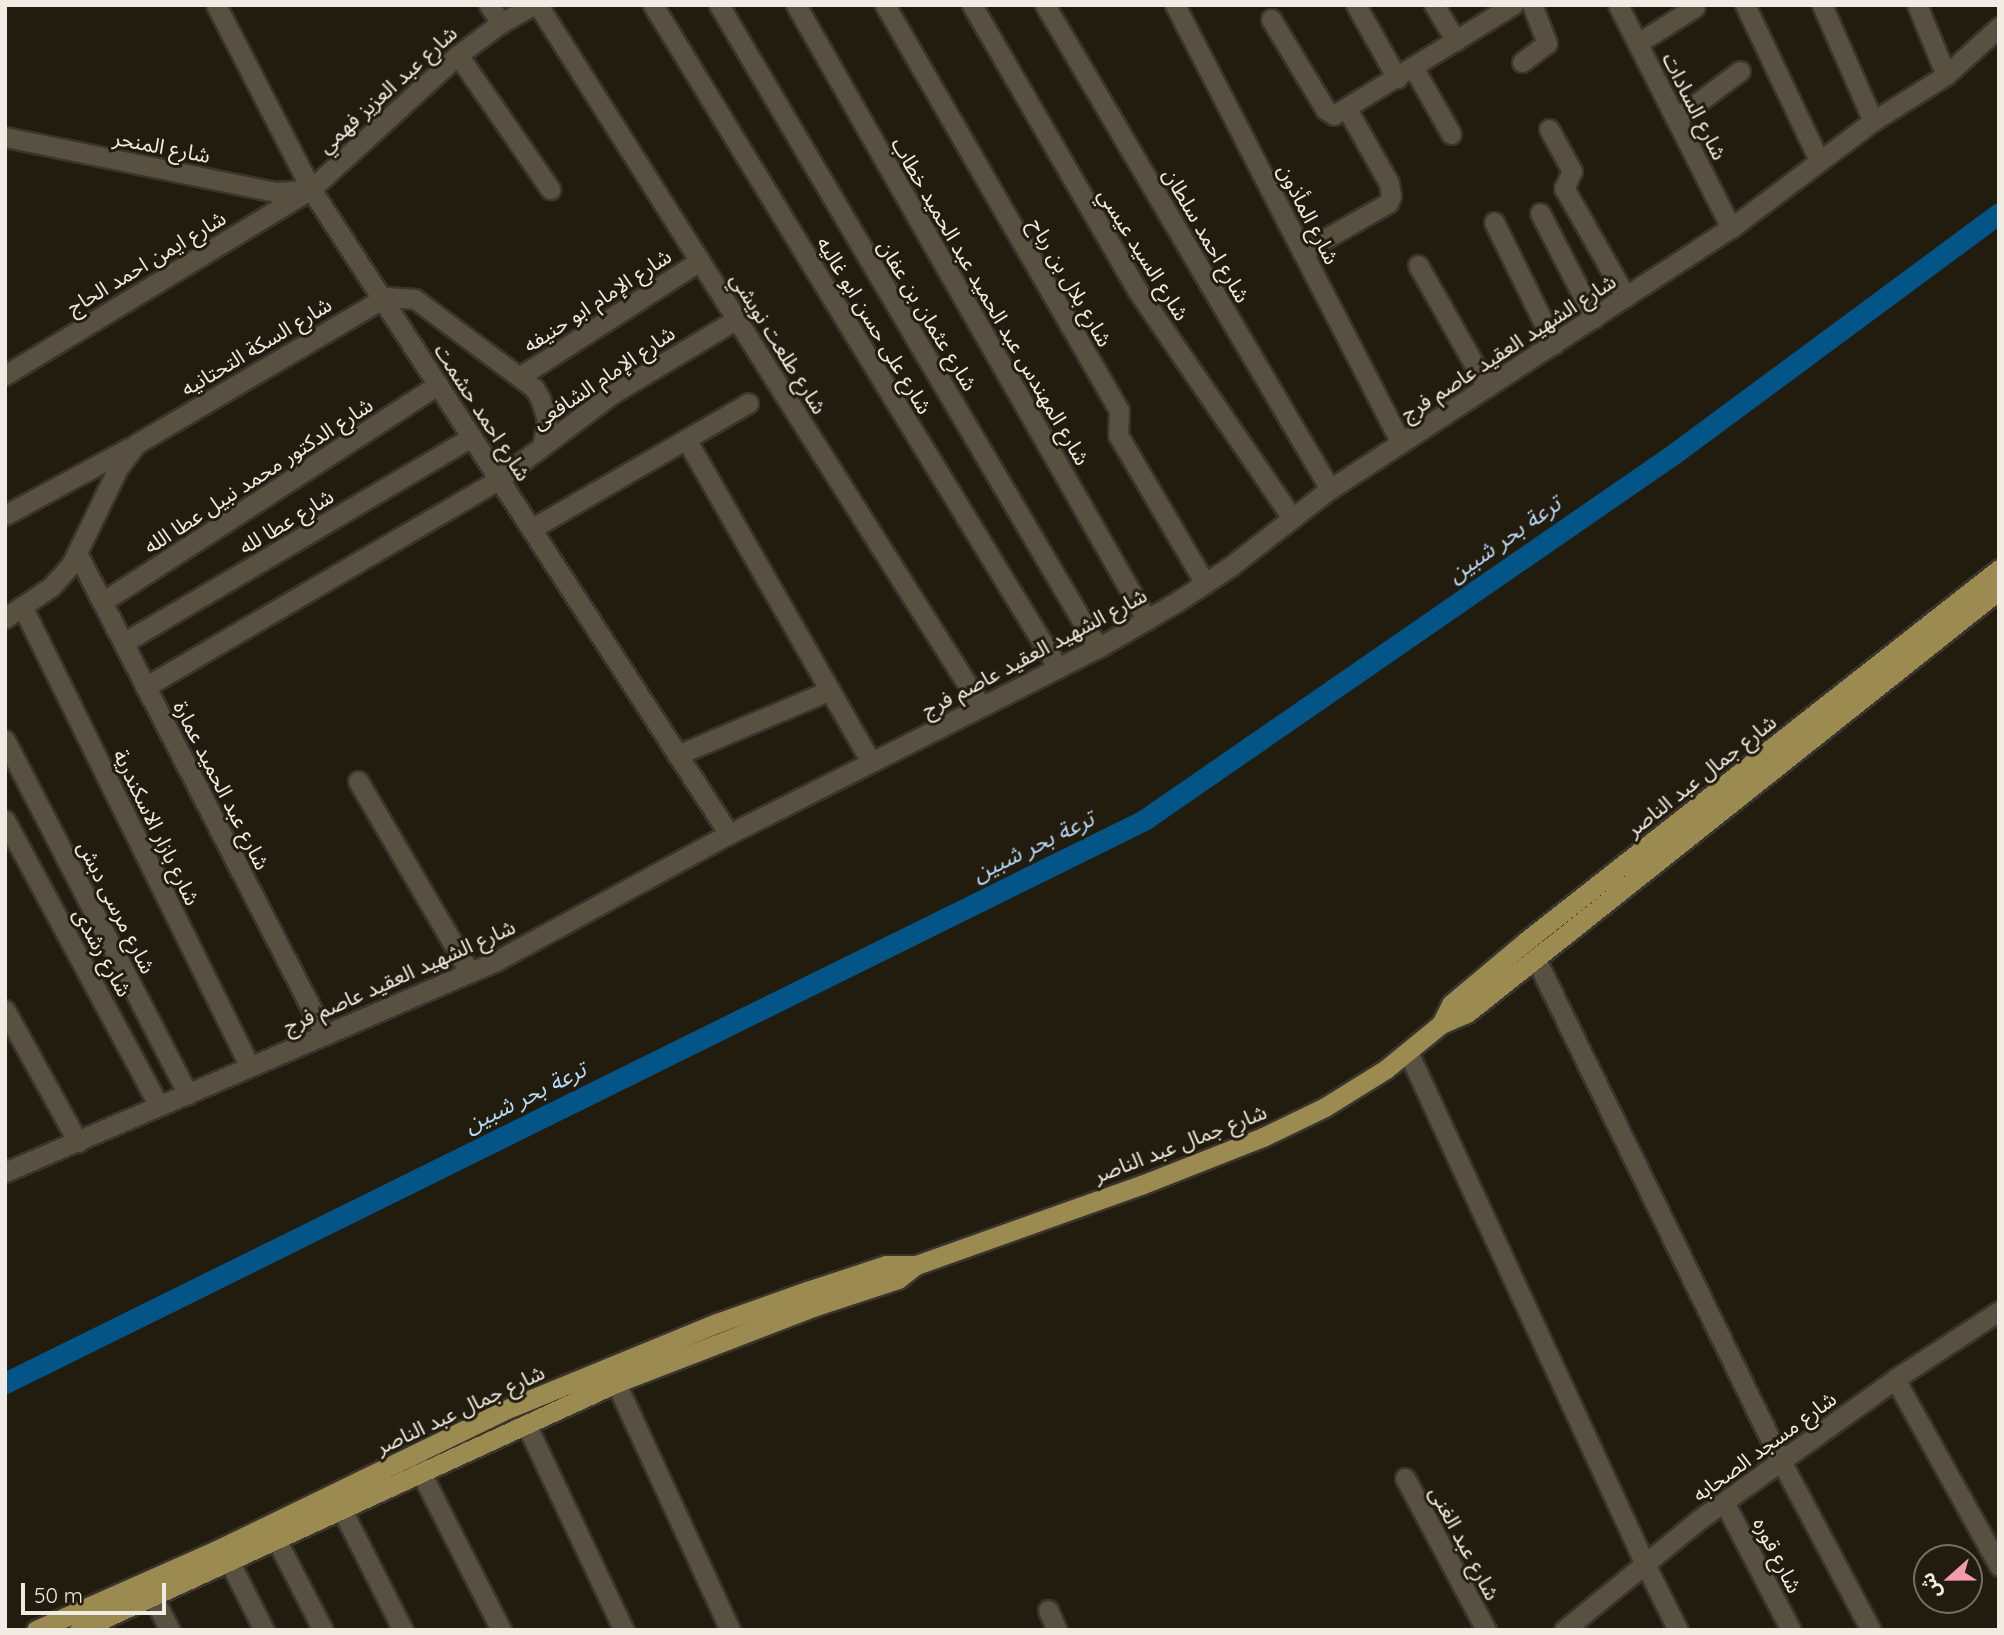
<!DOCTYPE html>
<meta charset="utf-8">
<style>
body{margin:0}
#map{position:relative;width:2004px;height:1635px;overflow:hidden;background:#221c0e;font-family:Quicksand,"Noto Sans Arabic",sans-serif}
div>[style]{position:absolute}
.canal>*{height:21px;margin:-10.5px;padding:0 10.5px;transform-origin:10.5px;border-radius:10.5px;background:#035588}
.roads{filter:drop-shadow(2px 0 #39342d) drop-shadow(-2px 0 #39342d) drop-shadow(0 2px #39342d) drop-shadow(0 -2px #39342d)}
.minor>*{height:19px;margin:-9.5px;padding:0 9.5px;transform-origin:9.5px;border-radius:9.5px;background:#585141}
.tertiary>*{height:19px;margin:-9.5px;padding:0 9.5px;transform-origin:9.5px;border-radius:9.5px;background:#585141}
.primary>*{height:19px;margin:-9.5px;padding:0 9.5px;transform-origin:9.5px;border-radius:9.5px;background:#9c8b51}
span{translate:-50% -50%;white-space:nowrap;text-align:center;line-height:1.15;-webkit-text-stroke:6px #221c0e;paint-order:stroke}
.street-label{font-size:21px;color:#f0ece3}
.water-label{font-size:23px;color:#b7d9f7;font-style:italic}
.frame{position:absolute;inset:0;border:7px solid #f0ece3;pointer-events:none}
.north{position:absolute;left:1913px;top:1544px;width:70px;height:70px;box-sizing:border-box;background:#221c0e;border:2px solid #746f63;border-radius:50%;rotate:249deg;font-size:19px;font-weight:700;line-height:28px;text-align:center;color:#f0ece3}
.north::after{content:'';display:block;margin:auto;width:24px;height:32px;background:#f29aaf;clip-path:polygon(50% 0,100% 100%,50% 72%,0 100%)}
.scale{position:absolute;left:21px;top:1583px;width:145px;height:32px;box-sizing:border-box;border:4px solid #f0ece3;border-top:0;padding-left:9px;font-size:21px;line-height:24px;white-space:nowrap;color:#f0ece3;-webkit-text-stroke:5px #221c0e;paint-order:stroke}
</style>
<div id="map">
<div class="canal">
<i style="left:5px;top:1383px;width:1271px;rotate:-26.3deg"></i>
<i style="left:1144px;top:820px;width:645px;rotate:-34.65deg"></i>
<i style="left:1675px;top:453px;width:403px;rotate:-36.5deg"></i>
</div>
<div class="roads">
<div class="minor">
<i style="left:489px;top:5px;width:22px;rotate:56deg"></i>
<i style="left:538px;top:5px;width:829px;rotate:57.71deg"></i>
<i style="left:653px;top:5px;width:777px;rotate:58.58deg"></i>
<i style="left:719px;top:5px;width:746px;rotate:59.48deg"></i>
<i style="left:796px;top:5px;width:708px;rotate:60.29deg"></i>
<i style="left:885px;top:5px;width:468px;rotate:60deg"></i>
<i style="left:1119px;top:410px;width:25px;rotate:92deg"></i>
<i style="left:1118px;top:435px;width:172px;rotate:59.6deg"></i>
<i style="left:972px;top:5px;width:329px;rotate:59.9deg"></i>
<i style="left:1137px;top:290px;width:276px;rotate:55.8deg"></i>
<i style="left:1045px;top:5px;width:562px;rotate:59.51deg"></i>
<i style="left:1175px;top:5px;width:493px;rotate:62.7deg"></i>
<i style="left:1356px;top:5px;width:84px;rotate:60.7deg"></i>
<i style="left:1434px;top:5px;width:42px;rotate:58.6deg"></i>
<i style="left:1618px;top:5px;width:250px;rotate:63.1deg"></i>
<i style="left:1745px;top:5px;width:172px;rotate:64.5deg"></i>
<i style="left:1822px;top:5px;width:127px;rotate:66.3deg"></i>
<i style="left:1917px;top:5px;width:76px;rotate:67.5deg"></i>
<i style="left:1271px;top:19px;width:106px;rotate:58.9deg"></i>
<i style="left:1326px;top:110px;width:9px;rotate:32deg"></i>
<i style="left:1334px;top:115px;width:210px;rotate:-31.6deg"></i>
<i style="left:1638px;top:43px;width:67px;rotate:-32.3deg"></i>
<i style="left:458px;top:55px;width:163px;rotate:55.5deg"></i>
<i style="left:1522px;top:62px;width:31px;rotate:-37deg"></i>
<i style="left:1547px;top:43px;width:41px;rotate:-111.5deg"></i>
<i style="left:1413px;top:67px;width:77px;rotate:60.4deg"></i>
<i style="left:1676px;top:119px;width:80px;rotate:-36.9deg"></i>
<i style="left:1549px;top:129px;width:48px;rotate:61.3deg"></i>
<i style="left:1572px;top:171px;width:19px;rotate:115deg"></i>
<i style="left:1564px;top:188px;width:125px;rotate:60.4deg"></i>
<i style="left:5px;top:137px;width:276px;rotate:11.5deg"></i>
<i style="left:275px;top:192px;width:31px;rotate:-4deg"></i>
<i style="left:1540px;top:213px;width:118px;rotate:62.8deg"></i>
<i style="left:1494px;top:222px;width:136px;rotate:63.8deg"></i>
<i style="left:1302px;top:252px;width:99px;rotate:-29.7deg"></i>
<i style="left:1388px;top:203px;width:8px;rotate:-67deg"></i>
<i style="left:1391px;top:196px;width:13px;rotate:-99deg"></i>
<i style="left:1389px;top:183px;width:85px;rotate:-119.6deg"></i>
<i style="left:1418px;top:265px;width:140px;rotate:60.5deg"></i>
<i style="left:5px;top:375px;width:358px;rotate:-31.3deg"></i>
<i style="left:311px;top:189px;width:199px;rotate:-42.4deg"></i>
<i style="left:458px;top:55px;width:54px;rotate:-36.7deg"></i>
<i style="left:501px;top:23px;width:37px;rotate:-29deg"></i>
<i style="left:519px;top:377px;width:215px;rotate:-32.7deg"></i>
<i style="left:686px;top:439px;width:372px;rotate:60.2deg"></i>
<i style="left:5px;top:515px;width:141px;rotate:-28.4deg"></i>
<i style="left:531px;top:529px;width:251px;rotate:-30.1deg"></i>
<i style="left:78px;top:555px;width:540px;rotate:62.77deg"></i>
<i style="left:102px;top:602px;width:400px;rotate:-32.9deg"></i>
<i style="left:22px;top:606px;width:514px;rotate:63.68deg"></i>
<i style="left:5px;top:618px;width:55px;rotate:-34deg"></i>
<i style="left:51px;top:587px;width:30px;rotate:-48deg"></i>
<i style="left:71px;top:565px;width:108px;rotate:-64.1deg"></i>
<i style="left:118px;top:468px;width:30px;rotate:-53deg"></i>
<i style="left:136px;top:444px;width:290px;rotate:-30.5deg"></i>
<i style="left:386px;top:297px;width:29px;rotate:4deg"></i>
<i style="left:415px;top:299px;width:149px;rotate:36.8deg"></i>
<i style="left:534px;top:388px;width:12px;rotate:59deg"></i>
<i style="left:540px;top:398px;width:22px;rotate:72deg"></i>
<i style="left:547px;top:419px;width:27px;rotate:100deg"></i>
<i style="left:123px;top:643px;width:405px;rotate:-30.6deg"></i>
<i style="left:145px;top:687px;width:411px;rotate:-30.4deg"></i>
<i style="left:499px;top:479px;width:141px;rotate:-37deg"></i>
<i style="left:612px;top:394px;width:146px;rotate:-31deg"></i>
<i style="left:5px;top:740px;width:399px;rotate:62.7deg"></i>
<i style="left:677px;top:755px;width:166px;rotate:-23deg"></i>
<i style="left:358px;top:781px;width:222px;rotate:59.7deg"></i>
<i style="left:5px;top:820px;width:325px;rotate:61.7deg"></i>
<i style="left:729px;top:834px;width:413px;rotate:-26.8deg"></i>
<i style="left:1098px;top:648px;width:93px;rotate:-30.4deg"></i>
<i style="left:1178px;top:601px;width:64px;rotate:-33.4deg"></i>
<i style="left:1231px;top:566px;width:125px;rotate:-37.9deg"></i>
<i style="left:1330px;top:489px;width:478px;rotate:-33.1deg"></i>
<i style="left:1731px;top:228px;width:178px;rotate:-37deg"></i>
<i style="left:1873px;top:121px;width:86px;rotate:-32.2deg"></i>
<i style="left:1946px;top:75px;width:72px;rotate:-42.2deg"></i>
<i style="left:5px;top:1010px;width:151px;rotate:61.1deg"></i>
<i style="left:1408px;top:1052px;width:564px;rotate:65.16deg"></i>
<i style="left:1645px;top:1564px;width:74px;rotate:63.4deg"></i>
<i style="left:1895px;top:1379px;width:214px;rotate:60.9deg"></i>
<i style="left:616px;top:1383px;width:272px;rotate:65.2deg"></i>
<i style="left:526px;top:1424px;width:228px;rotate:64.6deg"></i>
<i style="left:414px;top:1459px;width:192px;rotate:63deg"></i>
<i style="left:1405px;top:1478px;width:172px;rotate:61.9deg"></i>
<i style="left:1724px;top:1502px;width:144px;rotate:62.4deg"></i>
<i style="left:342px;top:1510px;width:135px;rotate:63.1deg"></i>
<i style="left:277px;top:1541px;width:100px;rotate:62.7deg"></i>
<i style="left:230px;top:1563px;width:75px;rotate:63.1deg"></i>
<i style="left:153px;top:1597px;width:37px;rotate:63deg"></i>
<i style="left:1048px;top:1610px;width:22px;rotate:66deg"></i>
<i style="left:1564px;top:1630px;width:172px;rotate:-39.3deg"></i>
<i style="left:1697px;top:1521px;width:244px;rotate:-35.6deg"></i>
<i style="left:1895px;top:1379px;width:124px;rotate:-33.2deg"></i>
</div>
<div class="tertiary">
<i style="left:1529px;top:945px;width:574px;rotate:63.97deg"></i>
<i style="left:1781px;top:1461px;width:191px;rotate:62deg"></i>
<i style="left:5px;top:1172px;width:532px;rotate:-23.24deg"></i>
<i style="left:494px;top:962px;width:268px;rotate:-28.6deg"></i>
<i style="left:729px;top:834px;width:769px;rotate:-122.95deg"></i>
<i style="left:311px;top:189px;width:207px;rotate:-117.3deg"></i>
</div>
<div class="primary">
<i style="left:1441px;top:1024px;width:22px;rotate:-63deg"></i>
<i style="left:1451px;top:1004px;width:98px;rotate:-40deg"></i>
<i style="left:1526px;top:941px;width:602px;rotate:-38.18deg"></i>
<i style="left:36px;top:1630px;width:202px;rotate:-23.9deg"></i>
<i style="left:221px;top:1548px;width:323px;rotate:-25.9deg"></i>
<i style="left:512px;top:1407px;width:222px;rotate:-22.3deg"></i>
<i style="left:717px;top:1323px;width:96px;rotate:-19.6deg"></i>
<i style="left:807px;top:1291px;width:83px;rotate:-18.2deg"></i>
<i style="left:886px;top:1265px;width:30px"></i>
<i style="left:79px;top:1630px;width:591px;rotate:-24.7deg"></i>
<i style="left:616px;top:1383px;width:211px;rotate:-21.1deg"></i>
<i style="left:813px;top:1307px;width:89px;rotate:-18.2deg"></i>
<i style="left:898px;top:1279px;width:23px;rotate:-38deg"></i>
<i style="left:916px;top:1265px;width:239px;rotate:-19.6deg"></i>
<i style="left:1141px;top:1185px;width:131px;rotate:-21.5deg"></i>
<i style="left:1263px;top:1137px;width:69px;rotate:-25.8deg"></i>
<i style="left:1325px;top:1107px;width:72px;rotate:-31.9deg"></i>
<i style="left:1386px;top:1069px;width:71px;rotate:-39.3deg"></i>
<i style="left:1441px;top:1024px;width:28px;rotate:-23deg"></i>
<i style="left:1467px;top:1013px;width:680px;rotate:-38.49deg"></i>
</div>
</div>
<div class="street-label">
<span style="left:387px;top:89px;rotate:-42deg">شارع عبد العزيز فهمي</span>
<span style="left:1695px;top:106px;rotate:63deg">شارع السادات</span>
<span style="left:162px;top:146px;rotate:11deg">شارع المنحر</span>
<span style="left:1309px;top:214px;rotate:63deg">شارع المأذون</span>
<span style="left:1207px;top:235px;rotate:60deg">شارع احمد سلطان</span>
<span style="left:1144px;top:254px;rotate:58deg">شارع السيد عيسي</span>
<span style="left:146px;top:262px;rotate:-31deg">شارع ايمن احمد الحاج</span>
<span style="left:1071px;top:282px;rotate:60deg">شارع بلال بن رباح</span>
<span style="left:597px;top:300px;rotate:-33deg">شارع الإمام ابو حنيفه</span>
<span style="left:991px;top:301px;rotate:60deg">شارع المهندس عبد الحميد عبد الحميد خطاب</span>
<span style="left:928px;top:315px;rotate:59deg">شارع عثمان بن عفان</span>
<span style="left:875px;top:325px;rotate:59deg">شارع على حسن ابو غاليه</span>
<span style="left:779px;top:343px;rotate:58deg">شارع طلعت نويشي</span>
<span style="left:256px;top:346px;rotate:-31deg">شارع السكة التحتانيه</span>
<span style="left:1508px;top:347px;rotate:-33deg">شارع الشهيد العقيد عاصم فرج</span>
<span style="left:603px;top:377px;rotate:-34deg">شارع الإمام الشافعى</span>
<span style="left:483px;top:412px;rotate:57deg">شارع احمد حشمت</span>
<span style="left:258px;top:475px;rotate:-33deg">شارع الدكتور محمد نبيل عطا الله</span>
<span style="left:286px;top:521px;rotate:-31deg">شارع عطا لله</span>
<span style="left:1034px;top:652px;rotate:-28deg">شارع الشهيد العقيد عاصم فرج</span>
<span style="left:1701px;top:775px;rotate:-38deg">شارع جمال عبد الناصر</span>
<span style="left:222px;top:785px;rotate:63deg">شارع عبد الحميد عمارة</span>
<span style="left:157px;top:827px;rotate:64deg">شارع بازار الاسكندرية</span>
<span style="left:117px;top:907px;rotate:63deg">شارع مرسى دبش</span>
<span style="left:103px;top:952px;rotate:61deg">شارع رشدى</span>
<span style="left:399px;top:976px;rotate:-24deg">شارع الشهيد العقيد عاصم فرج</span>
<span style="left:1180px;top:1143px;rotate:-21deg">شارع جمال عبد الناصر</span>
<span style="left:460px;top:1409px;rotate:-25deg">شارع جمال عبد الناصر</span>
<span style="left:1764px;top:1446px;rotate:-36deg">شارع مسجد الصحابه</span>
<span style="left:1465px;top:1543px;rotate:62deg">شارع عبد الغنى</span>
<span style="left:1778px;top:1555px;rotate:63deg">شارع قوره</span>
</div>
<div class="water-label">
<span style="left:1504px;top:539px;rotate:-35deg">ترعة بحر شبين</span>
<span style="left:1033px;top:846px;rotate:-26deg">ترعة بحر شبين</span>
<span style="left:525px;top:1097px;rotate:-26deg">ترعة بحر شبين</span>
</div>
<div class="frame"></div>
<div class="north">ش</div>
<div class="scale">50 m</div>
</div>
